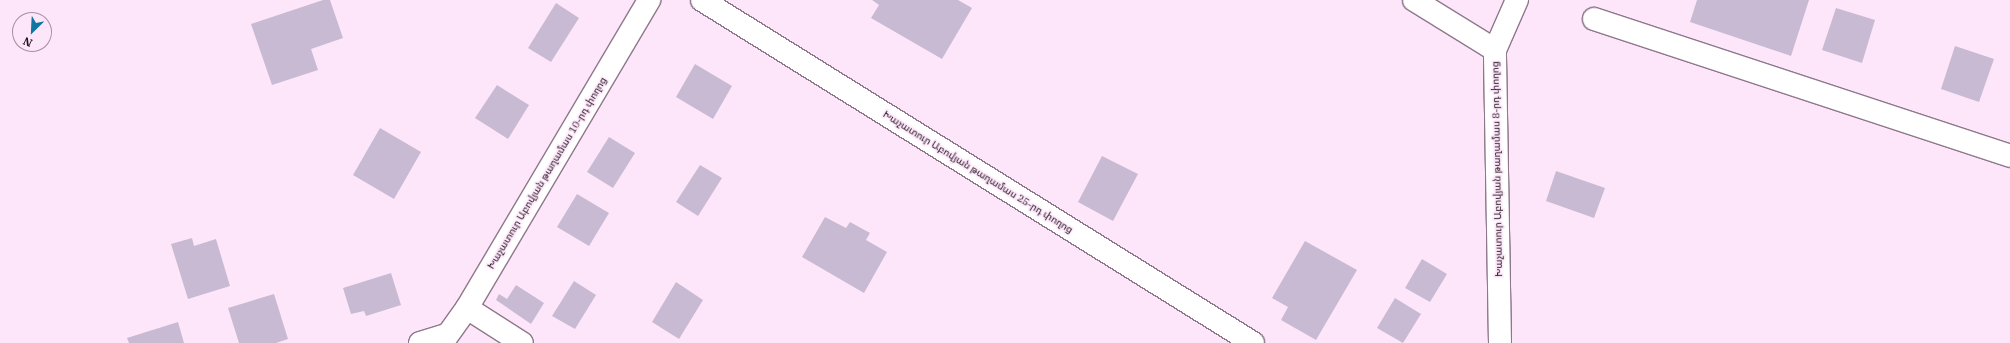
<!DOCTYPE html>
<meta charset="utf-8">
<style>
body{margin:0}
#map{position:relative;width:2010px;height:343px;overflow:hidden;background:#fee6fa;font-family:"IBM Plex Serif","Noto Sans Armenian",serif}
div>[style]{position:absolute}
.building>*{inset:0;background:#c8bad3}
.roads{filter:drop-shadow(1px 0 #8e788b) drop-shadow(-1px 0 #8e788b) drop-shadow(0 1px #8e788b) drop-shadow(0 -1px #8e788b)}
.minor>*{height:22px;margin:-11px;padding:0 11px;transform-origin:11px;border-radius:11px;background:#fff}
span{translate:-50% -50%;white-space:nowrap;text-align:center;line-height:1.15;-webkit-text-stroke:3px #fee6fa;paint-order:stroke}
.street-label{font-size:10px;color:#1d151c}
.north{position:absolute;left:12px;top:12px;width:40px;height:40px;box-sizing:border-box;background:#fee6fa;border:1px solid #a492a1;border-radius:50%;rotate:204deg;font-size:11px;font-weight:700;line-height:16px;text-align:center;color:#1d151c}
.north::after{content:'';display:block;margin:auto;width:14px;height:18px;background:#1076a2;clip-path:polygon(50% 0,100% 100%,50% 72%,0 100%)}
</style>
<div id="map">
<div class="building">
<i style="clip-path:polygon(323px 0,330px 0,343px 38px,311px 49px,318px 70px,272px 85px,251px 24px)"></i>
<i style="clip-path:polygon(872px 0,958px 0,972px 8px,942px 59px,871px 18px,879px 5px)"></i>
<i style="clip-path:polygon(1697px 0,1809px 0,1791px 56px,1690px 22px)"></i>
<i style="clip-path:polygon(556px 3px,579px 18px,551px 62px,528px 48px)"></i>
<i style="clip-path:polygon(1836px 8px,1875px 20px,1862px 63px,1822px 50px)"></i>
<i style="clip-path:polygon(1955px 46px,1994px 59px,1979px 102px,1941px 89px)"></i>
<i style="clip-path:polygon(695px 64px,732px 86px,713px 119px,676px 97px)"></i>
<i style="clip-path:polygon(497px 85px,529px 105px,508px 139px,475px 118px)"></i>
<i style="clip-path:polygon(380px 128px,421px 152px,394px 199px,353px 175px)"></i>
<i style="clip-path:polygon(609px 137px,635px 153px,613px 188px,587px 172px)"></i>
<i style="clip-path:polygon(1102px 156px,1138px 174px,1113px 221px,1078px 202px)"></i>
<i style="clip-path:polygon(700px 165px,722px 178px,698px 216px,676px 202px)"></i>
<i style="clip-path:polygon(1556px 171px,1605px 188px,1594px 218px,1546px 201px)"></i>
<i style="clip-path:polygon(577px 194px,609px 213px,589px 246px,557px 227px)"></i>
<i style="clip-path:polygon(825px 217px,846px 228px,850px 222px,870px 233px,866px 240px,887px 252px,864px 293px,802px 257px)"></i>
<i style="clip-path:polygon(192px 238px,194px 246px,216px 239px,230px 286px,188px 299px,171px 244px)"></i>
<i style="clip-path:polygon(1305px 241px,1357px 270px,1316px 340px,1281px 320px,1288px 307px,1272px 298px)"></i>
<i style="clip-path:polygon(1422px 259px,1447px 274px,1430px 302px,1405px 288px)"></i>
<i style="clip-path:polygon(391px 273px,401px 305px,366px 316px,364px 311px,351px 314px,343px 288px)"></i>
<i style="clip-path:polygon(574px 281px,596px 295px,575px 329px,552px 316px)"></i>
<i style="clip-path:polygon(676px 282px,703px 300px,679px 339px,652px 322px)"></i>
<i style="clip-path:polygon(516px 285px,544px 303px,531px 324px,496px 300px,499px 294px,507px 299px)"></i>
<i style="clip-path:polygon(274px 294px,288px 339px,276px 343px,239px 343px,228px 308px)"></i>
<i style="clip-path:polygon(1395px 298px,1421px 314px,1403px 343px,1377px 328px)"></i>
<i style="clip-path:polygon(178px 322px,184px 343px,129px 343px,127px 338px)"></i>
</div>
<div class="roads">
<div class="minor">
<i style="left:702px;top:0;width:649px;rotate:31.9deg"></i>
<i style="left:1414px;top:0;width:95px;rotate:31.7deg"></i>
<i style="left:1594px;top:19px;width:438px;rotate:18.2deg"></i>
<i style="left:467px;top:308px;width:65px;rotate:32.5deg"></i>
<i style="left:420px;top:343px;width:28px;rotate:-17deg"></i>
<i style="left:442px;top:343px;width:43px;rotate:-54.5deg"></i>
<i style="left:467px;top:308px;width:358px;rotate:-59.4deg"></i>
<i style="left:1500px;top:343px;width:293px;rotate:-91deg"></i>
<i style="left:1495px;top:50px;width:55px;rotate:-66.3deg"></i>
</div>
</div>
<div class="street-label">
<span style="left:1497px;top:169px;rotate:-91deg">Խաչատուր Աբովյան թաղամաս 8-րդ փողոց</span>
<span style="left:978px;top:172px;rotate:32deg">Խաչատուր Աբովյան թաղամաս 25-րդ փողոց</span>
<span style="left:547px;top:173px;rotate:-59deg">Խաչատուր Աբովյան թաղամաս 10-րդ փողոց</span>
</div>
<div class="north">N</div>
</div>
